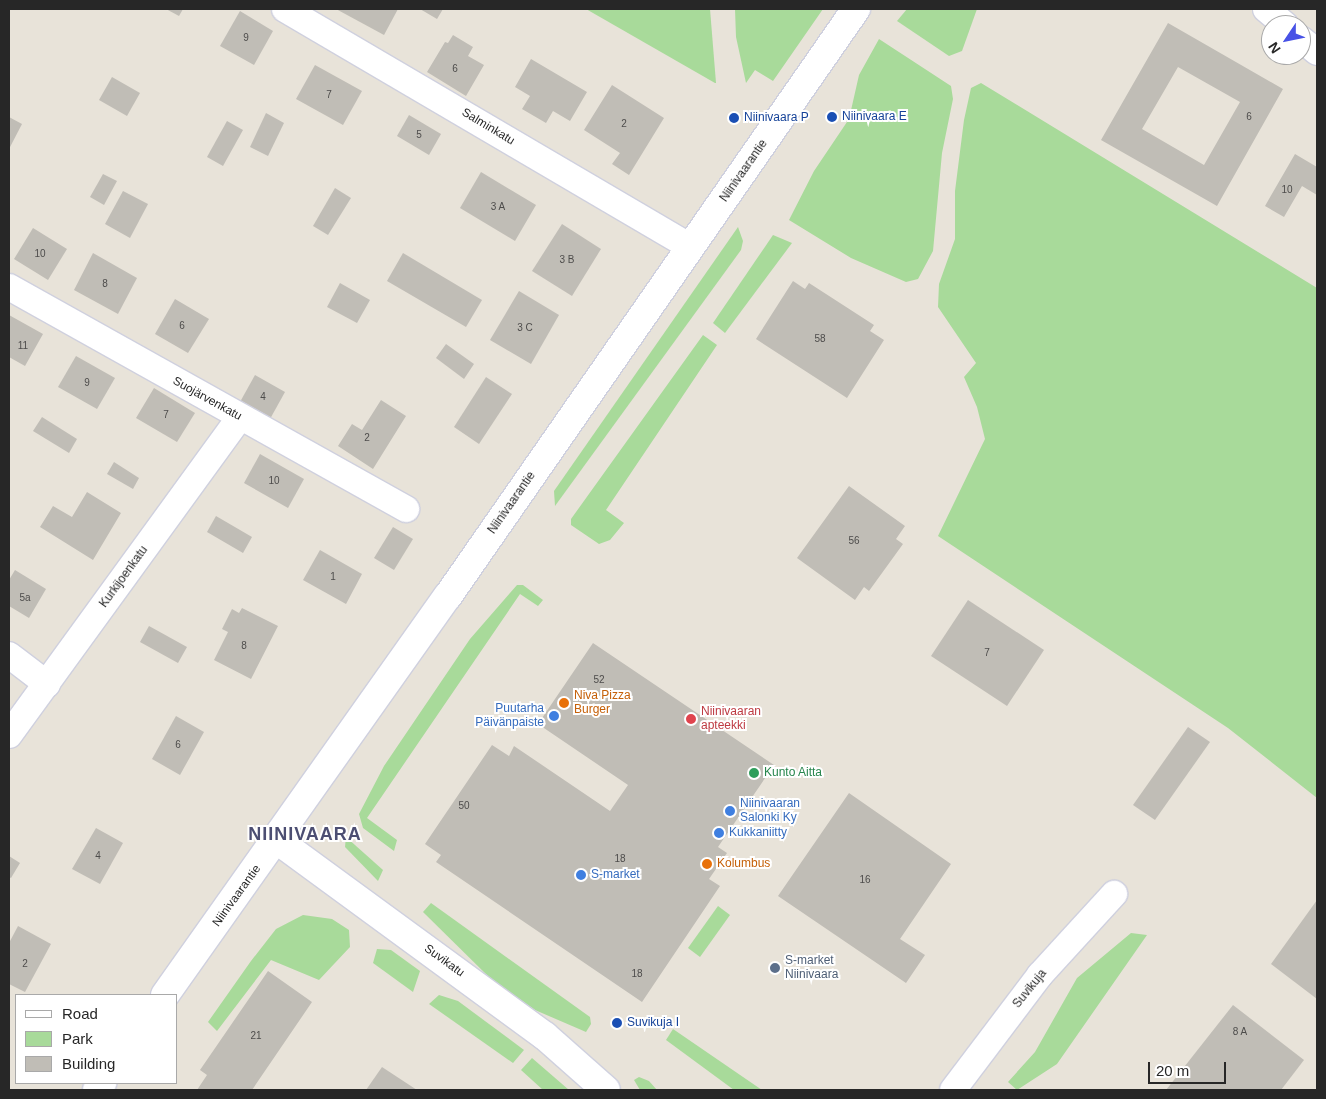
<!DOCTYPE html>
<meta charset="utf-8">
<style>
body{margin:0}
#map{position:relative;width:1326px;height:1099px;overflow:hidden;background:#e8e3d9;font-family:Arial,sans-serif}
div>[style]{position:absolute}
.green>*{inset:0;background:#a8da9a}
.building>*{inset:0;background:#c0bdb6}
.roads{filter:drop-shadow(1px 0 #cfd0de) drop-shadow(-1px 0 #cfd0de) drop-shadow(0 1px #cfd0de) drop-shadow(0 -1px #cfd0de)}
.minor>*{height:26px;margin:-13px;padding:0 13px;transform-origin:13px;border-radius:13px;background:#fff}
.tertiary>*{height:28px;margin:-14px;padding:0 14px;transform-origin:14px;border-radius:14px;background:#fff}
.secondary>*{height:28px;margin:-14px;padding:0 14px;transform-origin:14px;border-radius:14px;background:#fff}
.dots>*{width:14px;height:14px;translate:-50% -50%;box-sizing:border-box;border:2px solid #fff;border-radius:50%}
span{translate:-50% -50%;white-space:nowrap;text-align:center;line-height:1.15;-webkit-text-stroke:4px #fff;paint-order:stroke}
.number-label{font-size:10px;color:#4d4c4b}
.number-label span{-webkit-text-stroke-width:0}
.transit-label{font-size:12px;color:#164399}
.left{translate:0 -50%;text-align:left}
.street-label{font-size:12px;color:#272727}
.food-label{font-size:12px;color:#c56008}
.shop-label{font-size:12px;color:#366cbe}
.right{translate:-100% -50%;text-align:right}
.health-label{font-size:12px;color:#be3a42}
.leisure-label{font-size:12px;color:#27864d}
.service-label{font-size:12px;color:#4e5e75}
.district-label{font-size:18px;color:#4c4e72;font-weight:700;letter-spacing:1px}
.frame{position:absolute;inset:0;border:10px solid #272727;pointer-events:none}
.legend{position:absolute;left:15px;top:994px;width:162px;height:90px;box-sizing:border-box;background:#fff;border:1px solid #a9a9a9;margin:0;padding:6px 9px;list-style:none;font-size:15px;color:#272727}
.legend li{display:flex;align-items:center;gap:10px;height:25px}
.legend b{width:25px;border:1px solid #a9a9a9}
.north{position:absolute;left:1261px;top:15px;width:50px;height:50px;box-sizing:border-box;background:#fff;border:1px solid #a9a9a9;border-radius:50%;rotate:236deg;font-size:14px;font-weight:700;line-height:20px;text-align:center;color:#272727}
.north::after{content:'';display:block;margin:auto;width:18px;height:22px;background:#4852e6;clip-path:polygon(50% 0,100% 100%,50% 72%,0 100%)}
.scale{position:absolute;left:1148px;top:1062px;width:78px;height:22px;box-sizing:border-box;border:2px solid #272727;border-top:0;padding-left:6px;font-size:15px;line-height:18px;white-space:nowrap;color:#272727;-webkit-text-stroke:4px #fff;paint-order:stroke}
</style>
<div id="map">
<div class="green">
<i style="clip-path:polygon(586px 9px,710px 9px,716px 83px,715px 83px)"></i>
<i style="clip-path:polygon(735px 9px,823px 9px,773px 81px,755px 70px,746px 83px,736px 37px)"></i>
<i style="clip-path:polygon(907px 9px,977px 9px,962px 51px,949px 56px,897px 21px)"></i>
<i style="clip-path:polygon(879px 39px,951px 86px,953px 99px,942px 153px,933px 251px,918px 279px,906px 282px,851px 258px,789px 220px,814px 171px,849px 119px,859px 75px)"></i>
<i style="clip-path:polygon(981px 83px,1317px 288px,1317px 798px,1228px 728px,938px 536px,985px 439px,977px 407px,964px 377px,976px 363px,938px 307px,939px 284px,955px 239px,955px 191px,964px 120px,971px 88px)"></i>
<i style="clip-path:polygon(738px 227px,743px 241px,741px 250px,555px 506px,554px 491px)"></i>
<i style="clip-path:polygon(773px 235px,792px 243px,725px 333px,713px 323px)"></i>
<i style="clip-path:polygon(703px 335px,717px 345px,606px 510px,624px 523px,610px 540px,599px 544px,571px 525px,571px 519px)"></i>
<i style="clip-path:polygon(517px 585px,523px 585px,543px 600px,538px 606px,520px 594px,367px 818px,397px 840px,394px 851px,363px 828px,359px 814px,384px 766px,470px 639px)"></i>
<i style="clip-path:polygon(346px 837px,383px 870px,378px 881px,345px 847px)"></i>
<i style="clip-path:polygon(431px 903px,590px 1017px,591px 1024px,586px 1032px,535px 1010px,493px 981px,423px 912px)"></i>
<i style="clip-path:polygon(718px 906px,730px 915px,700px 957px,688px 948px)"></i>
<i style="clip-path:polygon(303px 915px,332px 919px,349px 930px,350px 947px,319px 980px,271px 960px,217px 1031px,208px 1022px,251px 961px,276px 929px)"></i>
<i style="clip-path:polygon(1131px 933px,1147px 935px,1057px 1064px,1017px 1090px,1008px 1082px,1035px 1052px,1077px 978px)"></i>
<i style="clip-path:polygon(377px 949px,391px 950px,420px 971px,413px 992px,373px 963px)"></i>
<i style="clip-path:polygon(439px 995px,458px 1001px,524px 1050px,513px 1063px,429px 1004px)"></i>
<i style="clip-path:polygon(673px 1029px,762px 1090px,734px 1090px,666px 1040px)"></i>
<i style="clip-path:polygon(532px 1058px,569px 1090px,543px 1090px,521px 1070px)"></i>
<i style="clip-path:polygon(639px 1077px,649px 1081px,657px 1090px,640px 1090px,634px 1080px)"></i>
</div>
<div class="building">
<i style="clip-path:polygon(166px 9px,183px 9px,179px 16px)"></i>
<i style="clip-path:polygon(336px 9px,398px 9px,384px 35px)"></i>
<i style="clip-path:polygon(420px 9px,443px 9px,437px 19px)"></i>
<i style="clip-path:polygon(240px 11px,273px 31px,254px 65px,220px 46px)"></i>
<i style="clip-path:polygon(evenodd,1168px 23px,1283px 89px,1217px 206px,1101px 140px,1168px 23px,1178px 67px,1240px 102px,1204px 165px,1142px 129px,1178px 67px)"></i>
<i style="clip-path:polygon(453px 35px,473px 47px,468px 56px,484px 65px,466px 96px,427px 72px,445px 42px,448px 43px)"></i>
<i style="clip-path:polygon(531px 59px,587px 92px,570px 121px,553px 111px,546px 123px,522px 109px,530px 96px,515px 87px)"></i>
<i style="clip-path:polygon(315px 65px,362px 91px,343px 125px,296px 99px)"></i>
<i style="clip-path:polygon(112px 77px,140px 93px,127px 116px,99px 100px)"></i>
<i style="clip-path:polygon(612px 85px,664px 118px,629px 175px,612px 164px,620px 153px,584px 130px)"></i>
<i style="clip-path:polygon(266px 113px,284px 123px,268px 156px,250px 147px)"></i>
<i style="clip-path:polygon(409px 115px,441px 134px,429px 155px,397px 136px)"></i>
<i style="clip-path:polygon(9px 117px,22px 124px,9px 149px)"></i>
<i style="clip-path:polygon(227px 121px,243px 130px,223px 166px,207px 157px)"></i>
<i style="clip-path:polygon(1295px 154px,1317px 167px,1317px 195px,1302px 186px,1284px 217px,1265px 206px)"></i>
<i style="clip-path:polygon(481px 172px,536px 205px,515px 241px,460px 208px)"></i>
<i style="clip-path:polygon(103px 174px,117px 181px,104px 205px,90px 197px)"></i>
<i style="clip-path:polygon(335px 188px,351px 198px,328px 235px,313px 226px)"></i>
<i style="clip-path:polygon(123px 191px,148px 204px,130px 238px,105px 224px)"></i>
<i style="clip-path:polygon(562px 224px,601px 249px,572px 296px,532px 271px)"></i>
<i style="clip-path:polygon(33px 228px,67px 249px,48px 280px,14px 259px)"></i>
<i style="clip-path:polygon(93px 253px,137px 278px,118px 314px,74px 290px)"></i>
<i style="clip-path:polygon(403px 253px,482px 300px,466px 327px,387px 281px)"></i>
<i style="clip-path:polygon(793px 281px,805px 289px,809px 283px,874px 325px,870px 331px,884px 340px,847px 398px,756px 339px)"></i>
<i style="clip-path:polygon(340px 283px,370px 300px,357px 323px,327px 307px)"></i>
<i style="clip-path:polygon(519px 291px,559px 315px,531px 364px,490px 340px)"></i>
<i style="clip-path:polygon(175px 299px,209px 319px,188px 353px,155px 334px)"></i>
<i style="clip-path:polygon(9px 315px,43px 334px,25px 366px,9px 357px)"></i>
<i style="clip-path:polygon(446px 344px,474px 364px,464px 379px,436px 358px)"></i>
<i style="clip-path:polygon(76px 356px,115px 378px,97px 409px,58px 387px)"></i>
<i style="clip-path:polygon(255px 375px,285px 392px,270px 419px,240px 402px)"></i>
<i style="clip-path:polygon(486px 377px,512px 394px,479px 444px,454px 427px)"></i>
<i style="clip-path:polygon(154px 388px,195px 413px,177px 442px,136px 418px)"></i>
<i style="clip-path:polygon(381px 400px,406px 416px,373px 469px,338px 446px,352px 424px,362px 430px)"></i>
<i style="clip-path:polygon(42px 417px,77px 439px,69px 453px,33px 431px)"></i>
<i style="clip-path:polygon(260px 454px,304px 479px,288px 508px,244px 483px)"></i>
<i style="clip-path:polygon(114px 462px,139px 478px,133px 489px,107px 474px)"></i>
<i style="clip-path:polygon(849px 486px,905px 526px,896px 539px,903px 544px,869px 591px,864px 587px,855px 600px,797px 558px)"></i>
<i style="clip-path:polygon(87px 492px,121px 513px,93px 560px,40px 527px,53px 506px,72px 517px)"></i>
<i style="clip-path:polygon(216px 516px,252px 537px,243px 553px,207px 532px)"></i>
<i style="clip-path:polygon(393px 527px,413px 539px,394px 570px,374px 558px)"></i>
<i style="clip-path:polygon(320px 550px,362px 574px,346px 604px,303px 580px)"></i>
<i style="clip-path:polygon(15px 570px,46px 589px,29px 618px,9px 606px,9px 580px)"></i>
<i style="clip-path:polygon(968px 600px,1044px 650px,1007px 706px,931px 656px)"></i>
<i style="clip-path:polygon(242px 608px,278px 626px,251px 679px,214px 660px,228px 632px,222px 629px,232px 609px,239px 613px)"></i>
<i style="clip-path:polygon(149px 626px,187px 647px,178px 663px,140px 642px)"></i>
<i style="clip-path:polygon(593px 643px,774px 765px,718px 847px,727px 853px,709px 879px,720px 886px,642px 1002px,436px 862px,441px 855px,425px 844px,492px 745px,509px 756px,514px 746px,610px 811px,628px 785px,538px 724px)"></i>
<i style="clip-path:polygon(176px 716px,204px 732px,180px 775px,152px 759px)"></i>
<i style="clip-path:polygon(1188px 727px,1210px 742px,1155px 820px,1133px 805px)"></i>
<i style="clip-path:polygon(849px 793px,951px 864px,900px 939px,925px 955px,906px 983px,778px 896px)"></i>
<i style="clip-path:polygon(96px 828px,123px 843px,100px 884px,72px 869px)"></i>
<i style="clip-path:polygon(9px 856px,20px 863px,11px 878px,9px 877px)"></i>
<i style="clip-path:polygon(1317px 900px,1317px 999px,1271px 964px)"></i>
<i style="clip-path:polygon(18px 926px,51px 944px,25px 992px,9px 984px,9px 943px)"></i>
<i style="clip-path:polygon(268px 971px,312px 1002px,252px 1090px,197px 1090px,207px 1075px,200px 1070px)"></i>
<i style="clip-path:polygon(1233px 1005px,1304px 1060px,1281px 1090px,1166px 1090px)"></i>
<i style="clip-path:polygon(382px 1067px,417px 1090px,366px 1090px)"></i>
</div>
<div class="roads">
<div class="minor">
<i style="left:285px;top:9px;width:470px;rotate:30.4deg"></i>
<i style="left:1266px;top:9px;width:25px;rotate:40deg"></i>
<i style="left:1301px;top:39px;width:21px;rotate:39deg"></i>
<i style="left:9px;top:287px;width:455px;rotate:29.2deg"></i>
<i style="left:9px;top:655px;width:48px;rotate:37.3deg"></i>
<i style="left:9px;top:735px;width:392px;rotate:-54deg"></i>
<i style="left:953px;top:1090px;width:144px;rotate:-52.9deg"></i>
<i style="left:1040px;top:975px;width:110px;rotate:-47.6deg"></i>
</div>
<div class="tertiary">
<i style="left:277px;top:840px;width:332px;rotate:36.2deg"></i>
<i style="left:545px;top:1036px;width:81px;rotate:41.5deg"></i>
</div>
<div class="secondary">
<i style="left:165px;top:995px;width:489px;rotate:-54.7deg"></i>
<i style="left:448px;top:596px;width:715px;rotate:-55.2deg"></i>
<i style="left:97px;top:1090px;width:9px;rotate:-54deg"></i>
</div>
</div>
<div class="dots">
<i style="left:832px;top:117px;background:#1a4fb4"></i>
<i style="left:734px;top:118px;background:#1a4fb4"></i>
<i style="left:564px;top:703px;background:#e8710a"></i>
<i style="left:554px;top:716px;background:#3f7fe0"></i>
<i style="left:691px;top:719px;background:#e0444e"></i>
<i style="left:754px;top:773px;background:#2e9e5b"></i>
<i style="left:730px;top:811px;background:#3f7fe0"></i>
<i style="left:719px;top:833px;background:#3f7fe0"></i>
<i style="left:707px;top:864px;background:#e8710a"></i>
<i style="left:581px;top:875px;background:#3f7fe0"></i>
<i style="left:775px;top:968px;background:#5c6f8a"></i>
<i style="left:617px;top:1023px;background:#1a4fb4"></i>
</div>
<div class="number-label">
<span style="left:246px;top:38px">9</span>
<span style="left:455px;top:69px">6</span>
<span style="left:329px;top:95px">7</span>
<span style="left:1249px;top:117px">6</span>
<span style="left:624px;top:124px">2</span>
<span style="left:419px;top:135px">5</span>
<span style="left:1287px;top:190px">10</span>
<span style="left:498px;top:207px">3 A</span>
<span style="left:40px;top:254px">10</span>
<span style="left:567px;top:260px">3 B</span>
<span style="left:105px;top:284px">8</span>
<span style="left:182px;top:326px">6</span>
<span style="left:525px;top:328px">3 C</span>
<span style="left:820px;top:339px">58</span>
<span style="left:23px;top:346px">11</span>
<span style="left:87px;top:383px">9</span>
<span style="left:263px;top:397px">4</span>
<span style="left:166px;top:415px">7</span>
<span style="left:367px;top:438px">2</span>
<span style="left:274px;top:481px">10</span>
<span style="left:854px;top:541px">56</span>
<span style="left:333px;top:577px">1</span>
<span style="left:25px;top:598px">5a</span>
<span style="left:244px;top:646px">8</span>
<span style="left:987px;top:653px">7</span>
<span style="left:599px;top:680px">52</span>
<span style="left:178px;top:745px">6</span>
<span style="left:464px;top:806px">50</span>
<span style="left:98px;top:856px">4</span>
<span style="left:620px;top:859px">18</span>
<span style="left:865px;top:880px">16</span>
<span style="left:25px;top:964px">2</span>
<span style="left:637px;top:974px">18</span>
<span style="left:1240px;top:1032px">8 A</span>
<span style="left:256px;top:1036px">21</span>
</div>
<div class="transit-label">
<span class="left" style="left:842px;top:117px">Niinivaara E</span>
<span class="left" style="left:744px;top:118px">Niinivaara P</span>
<span class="left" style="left:627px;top:1023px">Suvikuja I</span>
</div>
<div class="street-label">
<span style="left:488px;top:127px;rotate:31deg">Salminkatu</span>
<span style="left:744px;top:171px;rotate:-55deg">Niinivaarantie</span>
<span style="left:207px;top:399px;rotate:29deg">Suojärvenkatu</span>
<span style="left:512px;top:503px;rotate:-55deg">Niinivaarantie</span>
<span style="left:124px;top:577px;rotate:-54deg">Kurkijoenkatu</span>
<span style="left:237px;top:896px;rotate:-54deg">Niinivaarantie</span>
<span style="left:444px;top:961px;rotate:36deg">Suvikatu</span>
<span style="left:1030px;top:989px;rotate:-51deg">Suvikuja</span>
</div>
<div class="food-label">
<span class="left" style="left:574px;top:703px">Niva Pizza<br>Burger</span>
<span class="left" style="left:717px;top:864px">Kolumbus</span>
</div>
<div class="shop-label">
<span class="right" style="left:544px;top:716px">Puutarha<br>Päivänpaiste</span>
<span class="left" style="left:740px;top:811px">Niinivaaran<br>Salonki Ky</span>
<span class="left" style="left:729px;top:833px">Kukkaniitty</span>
<span class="left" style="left:591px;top:875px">S-market</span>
</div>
<div class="health-label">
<span class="left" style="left:701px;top:719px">Niinivaaran<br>apteekki</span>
</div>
<div class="leisure-label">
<span class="left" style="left:764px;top:773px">Kunto Aitta</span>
</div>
<div class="service-label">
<span class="left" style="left:785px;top:968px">S-market<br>Niinivaara</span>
</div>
<div class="district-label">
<span style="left:305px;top:834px">NIINIVAARA</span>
</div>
<div class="frame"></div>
<ul class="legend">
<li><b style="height:6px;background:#fff"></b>Road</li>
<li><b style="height:14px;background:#a8da9a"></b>Park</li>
<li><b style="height:14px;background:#c0bdb6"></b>Building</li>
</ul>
<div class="north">N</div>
<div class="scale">20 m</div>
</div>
